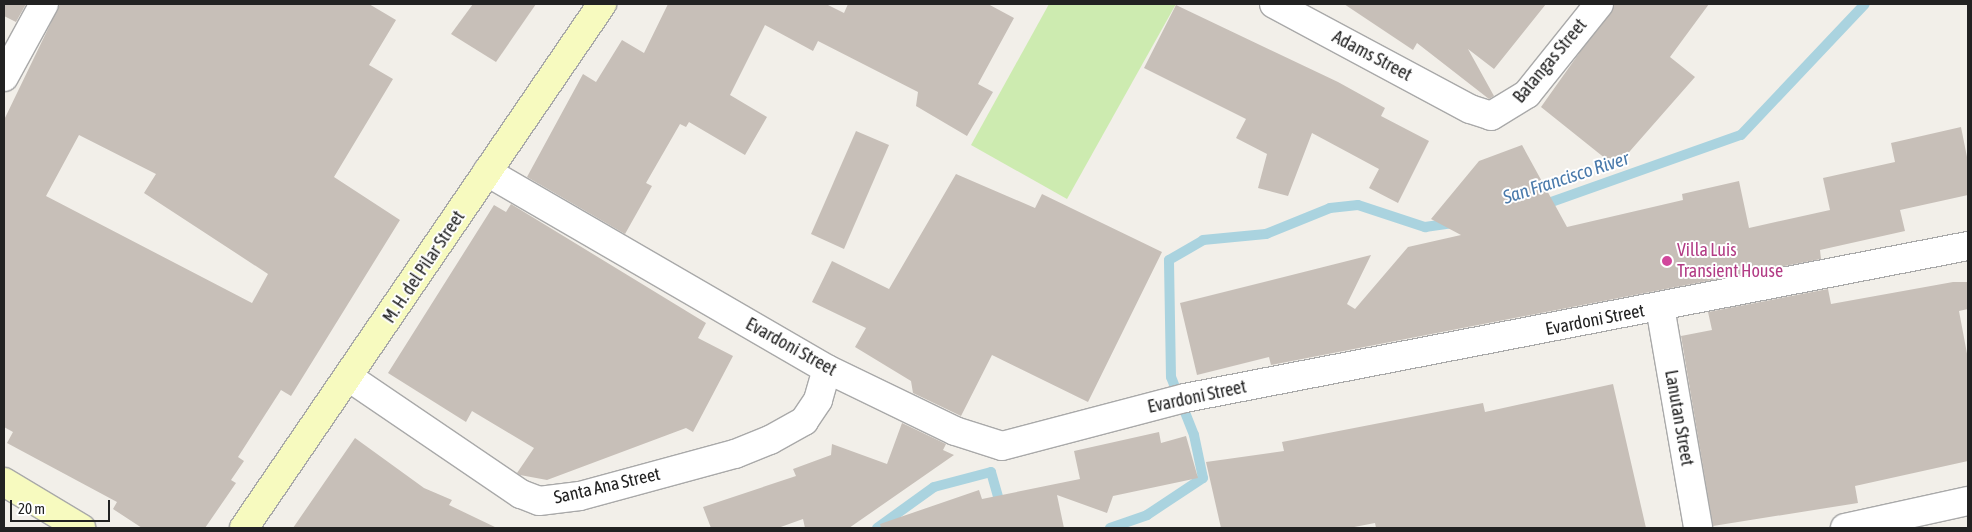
<!DOCTYPE html>
<style>
body{margin:0}
#map{position:relative;width:1972px;height:532px;overflow:hidden;background:#f2efe9;font-family:"Asap Condensed",sans-serif}
div>[style]{position:absolute}
.grass>*{inset:0;background:#cdebb0}
.stream>*{height:10px;margin:-5px;padding:0 5px;transform-origin:5px;border-radius:5px;background:#aad3df}
.building>*{inset:0;background:#c7bfb8}
.roads{filter:drop-shadow(1px 0 #a9a9a9) drop-shadow(-1px 0 #a9a9a9) drop-shadow(0 1px #a9a9a9) drop-shadow(0 -1px #a9a9a9)}
.street>*{height:28px;margin:-14px;padding:0 14px;transform-origin:14px;border-radius:14px;background:#fff}
.secondary>*{height:28px;margin:-14px;padding:0 14px;transform-origin:14px;border-radius:14px;background:#f7fabf}
.dots>*{width:14px;height:14px;translate:-50% -50%;box-sizing:border-box;border:2px solid #fff;border-radius:50%}
span{translate:-50% -50%;white-space:nowrap;text-align:center;line-height:1.15;-webkit-text-stroke:4px #fff;paint-order:stroke}
.street-label{font-size:18px;color:#222}
.hotel-label{font-size:18px;color:#b23c85}
.left{translate:0 -50%;text-align:left}
.water-label{font-size:19px;color:#4a7aab;font-style:italic}
.frame{position:absolute;inset:0;border:5px solid #222;pointer-events:none}
.scale{position:absolute;left:10px;top:500px;width:100px;height:22px;box-sizing:border-box;border:2px solid #222;border-top:0;padding-left:6px;font-size:15px;line-height:18px;white-space:nowrap;color:#222;-webkit-text-stroke:4px #fff;paint-order:stroke}
</style>
<div id="map">
<div class="grass">
<i style="clip-path:polygon(1049px 4px,1176px 4px,1067px 199px,971px 145px)"></i>
</div>
<div class="stream">
<i style="left:1540px;top:206px;width:213px;rotate:-19.5deg"></i>
<i style="left:1741px;top:135px;width:180px;rotate:-46.6deg"></i>
<i style="left:877px;top:528px;width:70px;rotate:-35.7deg"></i>
<i style="left:934px;top:487px;width:59px;rotate:-14.7deg"></i>
<i style="left:991px;top:472px;width:58px;rotate:74.1deg"></i>
<i style="left:1110px;top:528px;width:39px;rotate:-19deg"></i>
<i style="left:1147px;top:515px;width:67px;rotate:-33.5deg"></i>
<i style="left:1203px;top:478px;width:44px;rotate:-101.8deg"></i>
<i style="left:1194px;top:435px;width:62px;rotate:-111.6deg"></i>
<i style="left:1171px;top:377px;width:117px;rotate:-91deg"></i>
<i style="left:1169px;top:260px;width:39px;rotate:-30deg"></i>
<i style="left:1203px;top:240px;width:63px;rotate:-5.4deg"></i>
<i style="left:1266px;top:234px;width:69px;rotate:-22.1deg"></i>
<i style="left:1330px;top:208px;width:28px;rotate:-6deg"></i>
<i style="left:1358px;top:205px;width:71px;rotate:18.2deg"></i>
<i style="left:1425px;top:227px;width:30px;rotate:-8deg"></i>
</div>
<div class="building">
<i style="clip-path:polygon(4px 4px,26px 4px,16px 22px,4px 16px)"></i>
<i style="clip-path:polygon(evenodd,60px 4px,369px 4px,396px 20px,369px 65px,393px 79px,334px 177px,400px 220px,291px 396px,281px 390px,238px 457px,244px 461px,231px 480px,236px 483px,205px 528px,142px 528px,113px 509px,117px 502px,7px 443px,13px 432px,4px 427px,4px 120px,60px 4px,79px 135px,156px 174px,144px 193px,268px 274px,252px 303px,46px 196px,79px 135px)"></i>
<i style="clip-path:polygon(473px 4px,536px 4px,496px 62px,451px 34px)"></i>
<i style="clip-path:polygon(668px 4px,826px 4px,844px 13px,848px 4px,988px 4px,1014px 18px,978px 84px,993px 92px,967px 136px,916px 106px,918px 92px,818px 41px,813px 51px,765px 25px,730px 95px,767px 117px,745px 155px,689px 122px,686px 127px,680px 124px,646px 183px,652px 186px,625px 234px,527px 177px,583px 74px,596px 82px,622px 40px,644px 53px)"></i>
<i style="clip-path:polygon(1344px 4px,1546px 4px,1494px 69px,1468px 49px,1494px 96px,1489px 99px,1417px 43px,1413px 50px)"></i>
<i style="clip-path:polygon(1614px 4px,1709px 4px,1670px 57px,1695px 77px,1616px 167px,1541px 107px)"></i>
<i style="clip-path:polygon(1176px 5px,1338px 82px,1385px 108px,1381px 116px,1429px 141px,1398px 203px,1369px 188px,1379px 169px,1312px 133px,1288px 196px,1258px 188px,1267px 154px,1236px 138px,1246px 119px,1144px 68px)"></i>
<i style="clip-path:polygon(1961px 127px,1968px 162px,1968px 195px,1900px 210px,1905px 231px,1820px 250px,1821px 259px,1271px 365px,1269px 357px,1197px 375px,1180px 303px,1371px 255px,1347px 304px,1355px 309px,1408px 247px,1461px 235px,1431px 219px,1479px 161px,1522px 145px,1567px 227px,1683px 200px,1682px 194px,1739px 181px,1749px 228px,1830px 210px,1823px 178px,1895px 162px,1891px 143px)"></i>
<i style="clip-path:polygon(856px 131px,889px 145px,844px 249px,811px 234px)"></i>
<i style="clip-path:polygon(956px 174px,1035px 208px,1042px 194px,1162px 252px,1088px 402px,992px 355px,961px 416px,913px 393px,911px 381px,855px 347px,866px 328px,812px 302px,832px 261px,889px 289px)"></i>
<i style="clip-path:polygon(511px 204px,706px 323px,698px 338px,733px 356px,693px 432px,686px 428px,547px 480px,520px 475px,517px 473px,534px 448px,472px 411px,466px 422px,388px 373px,494px 205px,506px 212px)"></i>
<i style="clip-path:polygon(1953px 282px,1968px 282px,1968px 309px,1959px 311px,1968px 359px,1968px 461px,1855px 486px,1858px 503px,1713px 526px,1681px 336px,1712px 330px,1708px 312px,1828px 289px,1831px 304px)"></i>
<i style="clip-path:polygon(1613px 384px,1646px 528px,1376px 528px,1375px 523px,1349px 528px,1221px 528px,1206px 462px,1284px 451px,1282px 442px,1483px 403px,1485px 412px)"></i>
<i style="clip-path:polygon(902px 423px,946px 444px,943px 450px,954px 455px,849px 528px,805px 528px,803px 519px,778px 528px,711px 528px,703px 507px,796px 476px,793px 469px,831px 455px,832px 444px,887px 464px)"></i>
<i style="clip-path:polygon(1159px 432px,1161px 443px,1186px 436px,1198px 478px,1113px 496px,1107px 513px,1057px 495px,1064px 528px,881px 528px,880px 524px,979px 490px,982px 499px,1080px 479px,1074px 451px)"></i>
<i style="clip-path:polygon(355px 438px,424px 488px,452px 500px,449px 505px,497px 528px,293px 528px)"></i>
</div>
<div class="roads">
<div class="street">
<i style="left:1274px;top:4px;width:222px;rotate:28.2deg"></i>
<i style="left:1470px;top:109px;width:22px;rotate:18deg"></i>
<i style="left:1491px;top:116px;width:42px;rotate:-31.4deg"></i>
<i style="left:1527px;top:94px;width:115px;rotate:-51.3deg"></i>
<i style="left:4px;top:77px;width:83px;rotate:-61.3deg"></i>
<i style="left:487px;top:172px;width:393px;rotate:30.1deg"></i>
<i style="left:827px;top:369px;width:142px;rotate:25.8deg"></i>
<i style="left:955px;top:431px;width:49px;rotate:17.7deg"></i>
<i style="left:1002px;top:446px;width:189px;rotate:-14.7deg"></i>
<i style="left:1185px;top:398px;width:798px;rotate:-10.99deg"></i>
<i style="left:1660px;top:307px;width:224px;rotate:80.2deg"></i>
<i style="left:350px;top:378px;width:207px;rotate:34.2deg"></i>
<i style="left:521px;top:494px;width:19px;rotate:21deg"></i>
<i style="left:539px;top:501px;width:41px;rotate:-7deg"></i>
<i style="left:580px;top:496px;width:161px;rotate:-15.2deg"></i>
<i style="left:735px;top:454px;width:38px;rotate:-22deg"></i>
<i style="left:770px;top:440px;width:39px;rotate:-29deg"></i>
<i style="left:804px;top:421px;width:25px;rotate:-56deg"></i>
<i style="left:818px;top:400px;width:32px;rotate:-74deg"></i>
<i style="left:1845px;top:528px;width:126px;rotate:-12.4deg"></i>
</div>
<div class="secondary">
<i style="left:4px;top:482px;width:90px;rotate:30.9deg"></i>
<i style="left:244px;top:528px;width:635px;rotate:-55.66deg"></i>
</div>
</div>
<div class="dots">
<i style="left:1667px;top:261px;background:#d1479c"></i>
</div>
<div class="street-label">
<span style="left:1372px;top:56px;rotate:28deg">Adams Street</span>
<span style="left:1550px;top:61px;rotate:-50deg">Batangas Street</span>
<span style="left:424px;top:267px;rotate:-56deg">M. H. del Pilar Street</span>
<span style="left:1595px;top:320px;rotate:-11deg">Evardoni Street</span>
<span style="left:791px;top:347px;rotate:29deg">Evardoni Street</span>
<span style="left:1197px;top:397px;rotate:-12deg">Evardoni Street</span>
<span style="left:1679px;top:418px;rotate:80deg">Lanutan Street</span>
<span style="left:607px;top:486px;rotate:-13deg">Santa Ana Street</span>
</div>
<div class="hotel-label">
<span class="left" style="left:1677px;top:261px">Villa Luis<br>Transient House</span>
</div>
<div class="water-label">
<span style="left:1566px;top:178px;rotate:-18deg">San Francisco River</span>
</div>
<div class="frame"></div>
<div class="scale">20 m</div>
</div>
